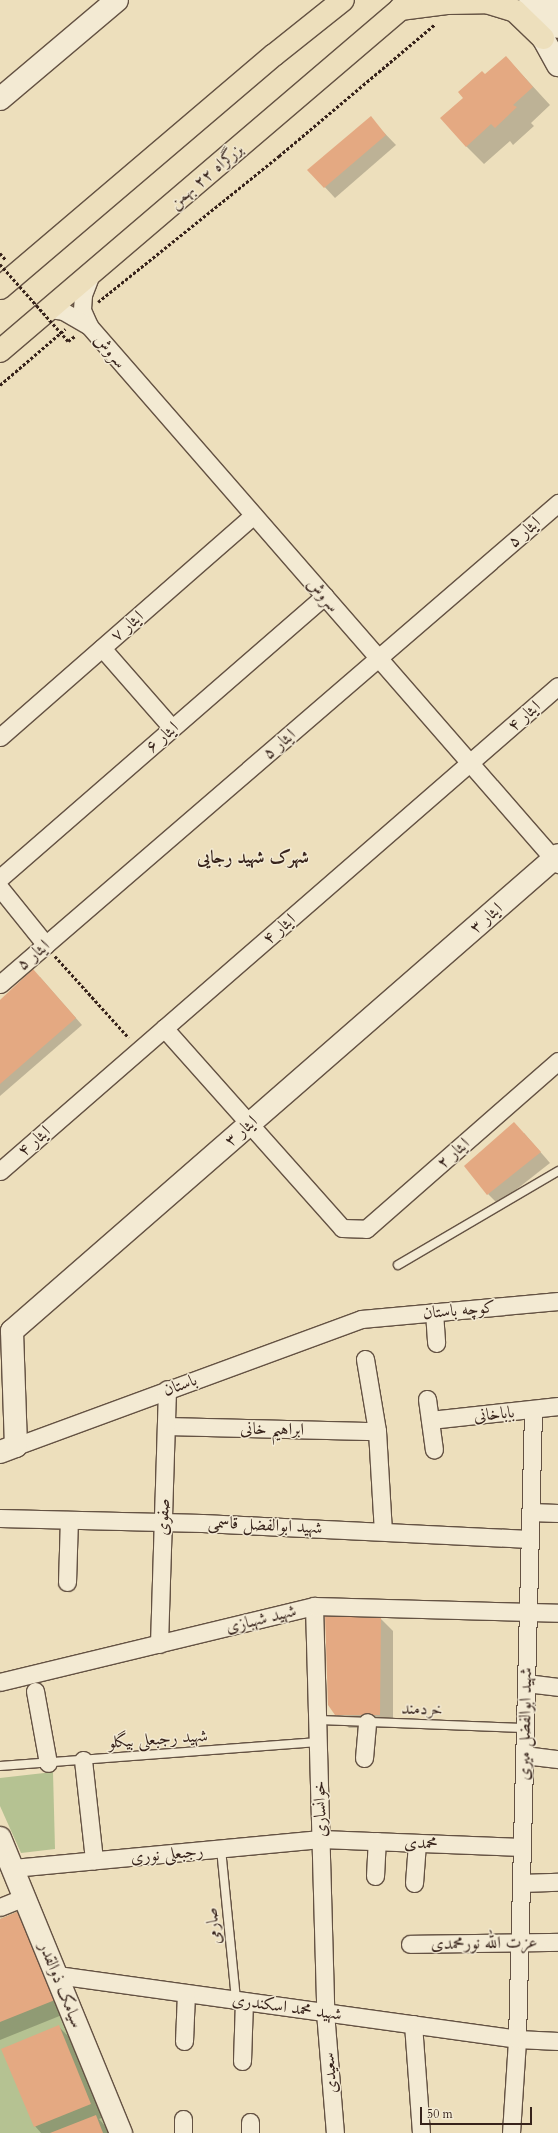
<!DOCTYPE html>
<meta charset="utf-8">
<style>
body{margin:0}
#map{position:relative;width:558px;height:2133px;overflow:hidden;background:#eddfbc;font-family:Cardo,Amiri,serif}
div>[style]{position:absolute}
.green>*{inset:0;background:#b5c292}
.shadow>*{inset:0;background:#0003}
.building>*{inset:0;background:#e4a982}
.path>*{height:2.5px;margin-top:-1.25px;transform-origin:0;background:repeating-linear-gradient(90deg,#37231b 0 3px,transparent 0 5px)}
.roads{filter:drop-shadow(1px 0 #645243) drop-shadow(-1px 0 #645243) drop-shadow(0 1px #645243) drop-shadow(0 -1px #645243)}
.lane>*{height:8px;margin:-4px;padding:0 4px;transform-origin:4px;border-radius:4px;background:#f3ead3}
.street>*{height:17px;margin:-8.5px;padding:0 8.5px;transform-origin:8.5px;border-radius:8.5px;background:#f3ead3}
.secondary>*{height:22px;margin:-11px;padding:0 11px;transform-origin:11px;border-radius:11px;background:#f3ead3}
.highway>*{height:22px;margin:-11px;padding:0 11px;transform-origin:11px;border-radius:11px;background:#eddfbc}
.path-bridge>*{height:2.5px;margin-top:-1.25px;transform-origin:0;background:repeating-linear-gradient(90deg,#37231b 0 3px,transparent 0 5px)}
span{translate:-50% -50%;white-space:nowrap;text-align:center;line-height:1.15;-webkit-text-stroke:3px #f3ead3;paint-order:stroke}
.street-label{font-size:17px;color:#37231b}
.neighbourhood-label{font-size:18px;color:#37231b;font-weight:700}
.scale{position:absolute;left:420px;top:2107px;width:112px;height:18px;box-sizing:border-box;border:2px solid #37231b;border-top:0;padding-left:5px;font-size:12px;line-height:14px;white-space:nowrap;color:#37231b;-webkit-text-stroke:3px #f3ead3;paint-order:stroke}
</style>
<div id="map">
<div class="green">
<i style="clip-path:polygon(53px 1772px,55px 1849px,21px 1853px,0 1806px,0 1778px)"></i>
<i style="clip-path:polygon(19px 1911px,111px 2133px,0 2133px,0 1919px)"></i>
</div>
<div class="shadow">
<i style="clip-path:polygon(506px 57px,550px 105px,531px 123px,534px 126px,513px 145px,510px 141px,484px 164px,466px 146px,464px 98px)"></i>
<i style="clip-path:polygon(370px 118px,396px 145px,335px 198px,309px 170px)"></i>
<i style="clip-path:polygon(40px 977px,82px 1025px,0 1096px,0 1001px)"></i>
<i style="clip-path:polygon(524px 1133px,550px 1163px,498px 1204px,488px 1194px)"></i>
<i style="clip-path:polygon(380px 1618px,393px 1631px,393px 1728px,349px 1728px,336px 1714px)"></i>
<i style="clip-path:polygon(0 1920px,67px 2013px,0 2040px)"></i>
<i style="clip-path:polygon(58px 2026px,71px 2039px,104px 2117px,99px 2119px,111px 2133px,41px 2133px,35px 2126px)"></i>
</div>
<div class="building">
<i style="clip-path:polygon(506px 56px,533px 87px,513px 105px,517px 107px,495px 128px,491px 124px,466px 147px,440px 118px,463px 98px,458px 92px,482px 71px,485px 74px)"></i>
<i style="clip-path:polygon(371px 116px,386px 135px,324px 188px,307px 170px)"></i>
<i style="clip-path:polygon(33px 969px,76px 1018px,0 1084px,0 1000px)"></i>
<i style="clip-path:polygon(514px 1122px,541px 1152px,487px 1195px,464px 1166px)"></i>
<i style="clip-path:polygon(325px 1615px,381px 1617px,380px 1715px,335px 1715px,328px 1705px)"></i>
<i style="clip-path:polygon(19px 1911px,55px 2000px,0 2022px,0 1919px)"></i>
<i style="clip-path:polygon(59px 2025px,91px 2104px,34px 2127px,1px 2049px)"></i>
<i style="clip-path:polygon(96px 2115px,103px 2133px,50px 2133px)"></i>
</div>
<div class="path">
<i style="left:0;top:253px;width:9px;rotate:49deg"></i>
<i style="left:98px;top:302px;width:233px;rotate:-38.9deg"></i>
<i style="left:279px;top:156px;width:204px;rotate:-40.2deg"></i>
<i style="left:63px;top:335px;width:8px;rotate:50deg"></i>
<i style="left:68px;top:341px;width:9px;rotate:-36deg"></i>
<i style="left:0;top:385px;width:86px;rotate:-40.7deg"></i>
<i style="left:55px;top:956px;width:110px;rotate:47.9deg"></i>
</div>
<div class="roads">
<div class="lane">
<i style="left:398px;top:1265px;width:186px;rotate:-30.4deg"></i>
<i style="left:317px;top:1720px;width:208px;rotate:2.2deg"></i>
<i style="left:0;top:1766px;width:319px;rotate:-4.3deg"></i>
<i style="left:221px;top:1849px;width:152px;rotate:84.3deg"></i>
</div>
<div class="street">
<i style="left:91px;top:274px;width:22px;rotate:111deg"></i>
<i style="left:83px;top:295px;width:15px;rotate:94deg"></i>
<i style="left:82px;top:310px;width:17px;rotate:66deg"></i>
<i style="left:89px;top:326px;width:714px;rotate:48.92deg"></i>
<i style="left:49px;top:309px;width:14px;rotate:8deg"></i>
<i style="left:63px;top:311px;width:30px;rotate:30deg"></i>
<i style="left:102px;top:648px;width:106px;rotate:48.8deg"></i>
<i style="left:0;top:737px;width:337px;rotate:-41.2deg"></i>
<i style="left:0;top:878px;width:430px;rotate:-41deg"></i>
<i style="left:0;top:888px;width:73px;rotate:51.1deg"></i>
<i style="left:0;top:984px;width:737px;rotate:-40.76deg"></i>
<i style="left:164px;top:1028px;width:268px;rotate:48.3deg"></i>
<i style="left:342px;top:1228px;width:24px;rotate:2deg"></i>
<i style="left:366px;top:1229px;width:255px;rotate:-41.2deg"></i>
<i style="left:0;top:1171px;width:739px;rotate:-41deg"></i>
<i style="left:434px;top:1312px;width:31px;rotate:86deg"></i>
<i style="left:365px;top:1359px;width:73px;rotate:80.5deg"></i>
<i style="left:377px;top:1431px;width:100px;rotate:86.6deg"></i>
<i style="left:427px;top:1399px;width:51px;rotate:82.2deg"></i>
<i style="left:430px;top:1420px;width:129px;rotate:-6.2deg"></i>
<i style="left:166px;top:1426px;width:211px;rotate:1.4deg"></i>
<i style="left:16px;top:1446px;width:368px;rotate:-20.2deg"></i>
<i style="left:361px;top:1319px;width:198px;rotate:-5.2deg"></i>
<i style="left:530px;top:1512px;width:28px;rotate:2deg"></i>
<i style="left:0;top:1518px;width:202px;rotate:1.4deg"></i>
<i style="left:202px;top:1523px;width:327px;rotate:2.8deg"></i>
<i style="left:67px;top:1582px;width:62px;rotate:-88.2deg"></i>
<i style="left:314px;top:1606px;width:406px;rotate:88.4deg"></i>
<i style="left:325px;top:2012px;width:121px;rotate:85.3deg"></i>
<i style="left:159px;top:1644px;width:255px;rotate:-88.2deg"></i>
<i style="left:0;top:1682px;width:323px;rotate:-13.6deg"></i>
<i style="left:314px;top:1606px;width:244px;rotate:1.6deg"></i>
<i style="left:526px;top:1683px;width:32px;rotate:7deg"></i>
<i style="left:35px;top:1691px;width:73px;rotate:79.8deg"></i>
<i style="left:524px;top:1755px;width:34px;rotate:7deg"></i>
<i style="left:364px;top:1758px;width:36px;rotate:-85deg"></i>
<i style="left:83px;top:1760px;width:101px;rotate:83.7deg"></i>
<i style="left:13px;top:1868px;width:309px;rotate:-5.4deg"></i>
<i style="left:321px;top:1839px;width:201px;rotate:2.3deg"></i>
<i style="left:375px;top:1876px;width:35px;rotate:-87deg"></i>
<i style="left:414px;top:1883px;width:40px;rotate:-85.7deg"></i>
<i style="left:521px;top:1883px;width:37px;rotate:-2deg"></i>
<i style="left:0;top:1907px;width:27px;rotate:-22deg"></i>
<i style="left:410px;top:1944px;width:148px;rotate:-0.8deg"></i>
<i style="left:57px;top:1975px;width:464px;rotate:7.9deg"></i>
<i style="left:517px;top:2039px;width:41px;rotate:2.8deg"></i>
<i style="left:413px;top:2024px;width:109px;rotate:85.8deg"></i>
<i style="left:184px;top:2041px;width:48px;rotate:-87.6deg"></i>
<i style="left:242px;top:2061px;width:60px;rotate:-88.1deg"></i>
<i style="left:183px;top:2133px;width:14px;rotate:-90deg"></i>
<i style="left:250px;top:2133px;width:11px;rotate:-90deg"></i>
<i style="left:511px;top:2133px;width:94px;rotate:-86.3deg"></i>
<i style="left:517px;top:2039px;width:629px;rotate:-88.54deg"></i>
</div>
<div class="secondary">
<i style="left:530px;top:0;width:40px;rotate:71.1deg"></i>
<i style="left:543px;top:38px;width:31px;rotate:61deg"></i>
<i style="left:549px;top:0;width:28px;rotate:72deg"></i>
<i style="left:0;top:99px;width:153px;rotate:-40.2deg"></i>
<i style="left:0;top:1452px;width:17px;rotate:-21deg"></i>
<i style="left:16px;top:1446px;width:115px;rotate:-92deg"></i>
<i style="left:12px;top:1331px;width:724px;rotate:-41.08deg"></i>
<i style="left:0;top:1838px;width:319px;rotate:67.7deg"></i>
</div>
<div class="highway">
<i style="left:400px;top:9px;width:47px;rotate:-7.3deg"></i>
<i style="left:447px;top:3px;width:39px;rotate:-1deg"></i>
<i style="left:486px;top:2px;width:30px;rotate:17deg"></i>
<i style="left:515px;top:11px;width:39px;rotate:44deg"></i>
<i style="left:0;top:288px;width:360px;rotate:-40.4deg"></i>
<i style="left:274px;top:55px;width:88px;rotate:-38.6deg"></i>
<i style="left:0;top:351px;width:540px;rotate:-40.5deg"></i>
</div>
</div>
<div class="path-bridge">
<i style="left:0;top:264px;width:95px;rotate:48.4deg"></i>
</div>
<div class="street-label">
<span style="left:206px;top:176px;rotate:-40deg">بزرگراه ۲۲ بهمن</span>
<span style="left:110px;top:351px;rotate:49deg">سروش</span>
<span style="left:524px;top:532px;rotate:-41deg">ایثار ۵</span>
<span style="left:323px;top:595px;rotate:49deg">سروش</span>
<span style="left:127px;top:626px;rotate:-41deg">ایثار ۷</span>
<span style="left:524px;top:716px;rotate:-41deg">ایثار ۴</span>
<span style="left:162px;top:737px;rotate:-41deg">ایثار ۶</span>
<span style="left:279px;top:744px;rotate:-41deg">ایثار ۵</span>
<span style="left:486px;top:918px;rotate:-41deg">ایثار ۳</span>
<span style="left:279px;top:929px;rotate:-41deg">ایثار ۴</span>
<span style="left:33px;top:955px;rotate:-41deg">ایثار ۵</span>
<span style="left:241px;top:1131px;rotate:-41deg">ایثار ۳</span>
<span style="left:34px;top:1141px;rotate:-41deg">ایثار ۴</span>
<span style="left:453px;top:1153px;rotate:-41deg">ایثار ۲</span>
<span style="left:459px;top:1310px;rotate:-5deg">کوچه باستان</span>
<span style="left:180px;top:1385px;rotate:-20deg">باستان</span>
<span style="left:494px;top:1414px;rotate:-6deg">باباخانی</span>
<span style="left:272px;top:1429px;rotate:1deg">ابراهیم خانی</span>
<span style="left:163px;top:1517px;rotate:-88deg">صفوی</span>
<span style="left:265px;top:1525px;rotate:3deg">شهید ابوالفضل قاسمی</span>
<span style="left:261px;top:1619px;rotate:-14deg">شهید شهبازی</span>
<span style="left:422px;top:1709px;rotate:2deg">خردمند</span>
<span style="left:525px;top:1724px;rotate:-89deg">شهید ابوالفضل میری</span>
<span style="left:158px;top:1739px;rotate:-4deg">شهید رجبعلی بیگلو</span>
<span style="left:320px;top:1809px;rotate:-92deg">خوانساری</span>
<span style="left:421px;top:1843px;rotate:2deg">محمدی</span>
<span style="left:167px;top:1854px;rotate:-5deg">رجبعلی نوری</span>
<span style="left:213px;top:1926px;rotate:-96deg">صارمی</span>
<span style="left:484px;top:1943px;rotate:-1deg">عزت الله نورمحمدی</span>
<span style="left:61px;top:1985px;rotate:68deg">سیامک ذوالقدر</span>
<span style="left:287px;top:2007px;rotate:8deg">شهید محمد اسکندری</span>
<span style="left:330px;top:2073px;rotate:-95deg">سعیدی</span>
</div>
<div class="neighbourhood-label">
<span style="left:253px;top:858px">شهرک شهید رجایی</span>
</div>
<div class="scale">50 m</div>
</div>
